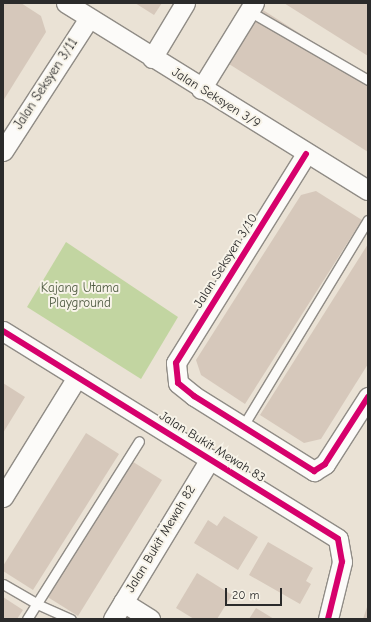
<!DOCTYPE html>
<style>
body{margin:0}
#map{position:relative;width:371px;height:622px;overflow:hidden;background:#eae2d5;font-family:"Comic Neue",sans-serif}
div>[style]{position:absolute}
.green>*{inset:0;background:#c2d5a1}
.building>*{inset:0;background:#d6c8bb}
.roads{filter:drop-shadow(1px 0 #908c86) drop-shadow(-1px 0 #908c86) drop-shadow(0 1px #908c86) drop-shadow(0 -1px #908c86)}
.lane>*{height:9px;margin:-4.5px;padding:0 4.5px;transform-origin:4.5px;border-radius:4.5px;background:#fcfbf9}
.street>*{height:19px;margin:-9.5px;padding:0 9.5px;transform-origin:9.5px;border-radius:9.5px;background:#fcfbf9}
.cycleway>*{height:6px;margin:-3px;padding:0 3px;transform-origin:3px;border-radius:3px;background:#d6006c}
span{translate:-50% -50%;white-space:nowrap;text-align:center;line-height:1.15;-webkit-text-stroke:4px #f7f3e8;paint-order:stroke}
.street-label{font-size:13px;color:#2b2b2b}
.park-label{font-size:13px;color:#4f5b42}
.frame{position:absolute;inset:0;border:4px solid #2b2b2b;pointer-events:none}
.scale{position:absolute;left:225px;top:588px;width:57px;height:18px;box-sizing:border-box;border:2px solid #2b2b2b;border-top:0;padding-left:5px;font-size:12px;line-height:14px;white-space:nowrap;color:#2b2b2b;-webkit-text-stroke:3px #f7f3e8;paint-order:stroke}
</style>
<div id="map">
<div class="green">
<i style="clip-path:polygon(66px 242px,178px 317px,141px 379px,27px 307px)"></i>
</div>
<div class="building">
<i style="clip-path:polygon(3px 3px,21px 3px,41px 16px,46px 32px,3px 101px)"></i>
<i style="clip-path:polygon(135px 3px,162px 3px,154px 15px)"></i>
<i style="clip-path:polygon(284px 3px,368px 3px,368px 56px,287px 5px)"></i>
<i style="clip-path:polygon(263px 10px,368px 77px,368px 152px,229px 64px)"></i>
<i style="clip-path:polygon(316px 191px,362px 220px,245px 404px,201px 375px,196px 360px,301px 195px)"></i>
<i style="clip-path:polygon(368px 244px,368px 364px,321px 439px,304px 443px,260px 415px)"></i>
<i style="clip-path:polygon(3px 383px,25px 397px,3px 433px)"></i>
<i style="clip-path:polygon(86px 433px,119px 454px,33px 590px,3px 571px,3px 566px)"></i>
<i style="clip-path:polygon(130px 460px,162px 480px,78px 616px,46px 596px)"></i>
<i style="clip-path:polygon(224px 516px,258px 537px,238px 570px,194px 543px,208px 520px,217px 526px)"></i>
<i style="clip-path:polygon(268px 542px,313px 568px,306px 581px,311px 584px,300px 604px,249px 575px)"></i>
<i style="clip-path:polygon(197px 573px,232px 595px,217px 619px,194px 619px,176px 608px)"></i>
<i style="clip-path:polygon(3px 597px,23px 610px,17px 619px,3px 619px)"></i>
<i style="clip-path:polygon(368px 604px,368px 619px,363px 619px)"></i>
<i style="clip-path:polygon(256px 608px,274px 619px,249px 619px)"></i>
</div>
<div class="roads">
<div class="lane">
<i style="left:249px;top:11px;width:138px;rotate:30.1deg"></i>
<i style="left:243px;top:426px;width:241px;rotate:-58.8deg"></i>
<i style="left:3px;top:584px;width:39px;rotate:30deg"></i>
<i style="left:37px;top:604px;width:37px;rotate:24deg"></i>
<i style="left:27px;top:619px;width:210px;rotate:-57.8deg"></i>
</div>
<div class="street">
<i style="left:66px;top:3px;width:355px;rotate:31.8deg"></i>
<i style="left:152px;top:58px;width:64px;rotate:-59deg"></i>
<i style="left:201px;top:89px;width:101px;rotate:-58.4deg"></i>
<i style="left:3px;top:151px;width:158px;rotate:-57.1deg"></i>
<i style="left:306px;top:154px;width:246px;rotate:121.9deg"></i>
<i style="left:176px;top:363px;width:20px;rotate:84deg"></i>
<i style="left:178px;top:383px;width:21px;rotate:39deg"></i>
<i style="left:194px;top:396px;width:142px;rotate:32deg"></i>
<i style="left:314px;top:471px;width:13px;rotate:-32deg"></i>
<i style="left:325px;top:464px;width:80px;rotate:-57.3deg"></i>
<i style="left:3px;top:331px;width:394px;rotate:31.8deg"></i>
<i style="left:338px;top:539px;width:23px;rotate:80deg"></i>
<i style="left:342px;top:562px;width:59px;rotate:103.8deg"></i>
<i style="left:3px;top:497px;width:141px;rotate:-58.3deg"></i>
<i style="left:123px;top:602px;width:32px;rotate:32deg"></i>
<i style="left:113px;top:619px;width:187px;rotate:-58.8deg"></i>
</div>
</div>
<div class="cycleway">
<i style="left:306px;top:154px;width:246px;rotate:121.9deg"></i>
<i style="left:176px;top:363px;width:20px;rotate:84deg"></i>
<i style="left:178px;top:383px;width:21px;rotate:39deg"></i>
<i style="left:194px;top:396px;width:142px;rotate:32deg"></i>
<i style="left:314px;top:471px;width:13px;rotate:-32deg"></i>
<i style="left:325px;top:464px;width:80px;rotate:-57.3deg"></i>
<i style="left:3px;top:331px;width:394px;rotate:31.8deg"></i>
<i style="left:338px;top:539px;width:23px;rotate:80deg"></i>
<i style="left:342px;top:562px;width:59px;rotate:103.8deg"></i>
</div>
<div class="street-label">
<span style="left:46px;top:84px;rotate:-57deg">Jalan Seksyen 3/11</span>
<span style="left:216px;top:98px;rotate:32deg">Jalan Seksyen 3/9</span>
<span style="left:226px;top:261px;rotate:-58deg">Jalan Seksyen 3/10</span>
<span style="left:212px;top:447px;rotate:32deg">Jalan Bukit Mewah 83</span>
<span style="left:161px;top:539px;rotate:-59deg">Jalan Bukit Mewah 82</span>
</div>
<div class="park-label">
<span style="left:80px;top:296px">Kajang Utama<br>Playground</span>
</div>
<div class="frame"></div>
<div class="scale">20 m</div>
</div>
